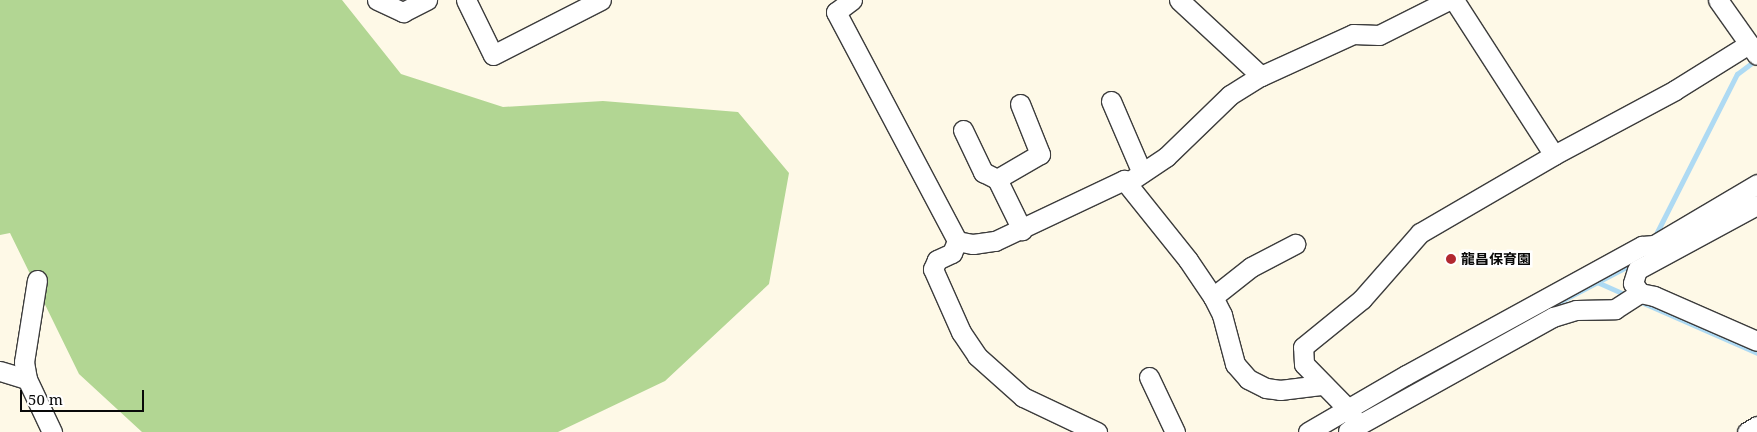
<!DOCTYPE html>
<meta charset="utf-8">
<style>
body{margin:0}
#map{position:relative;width:1757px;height:432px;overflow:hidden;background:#fef9e7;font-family:"Noto Serif","Noto Sans JP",serif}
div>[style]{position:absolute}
.forest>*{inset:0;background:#b2d693}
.stream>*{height:5px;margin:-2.5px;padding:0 2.5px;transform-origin:2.5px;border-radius:2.5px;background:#aedaf3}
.roads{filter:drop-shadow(1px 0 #3c3c3c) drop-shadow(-1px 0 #3c3c3c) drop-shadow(0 1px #3c3c3c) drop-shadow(0 -1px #3c3c3c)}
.street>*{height:19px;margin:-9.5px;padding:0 9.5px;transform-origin:9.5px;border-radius:9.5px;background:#fff}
.dots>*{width:14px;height:14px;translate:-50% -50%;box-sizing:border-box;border:2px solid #fff;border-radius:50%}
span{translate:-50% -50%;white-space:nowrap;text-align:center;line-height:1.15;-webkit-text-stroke:5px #fff;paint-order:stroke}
.poi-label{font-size:14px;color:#090909;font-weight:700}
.left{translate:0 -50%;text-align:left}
.scale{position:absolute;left:20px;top:390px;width:124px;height:22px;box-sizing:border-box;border:2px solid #090909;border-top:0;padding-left:6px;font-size:15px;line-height:18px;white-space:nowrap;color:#090909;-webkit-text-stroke:4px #fff;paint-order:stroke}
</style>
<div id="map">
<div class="forest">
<i style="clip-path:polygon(0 0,342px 0,401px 74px,503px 107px,603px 101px,738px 112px,789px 173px,769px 284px,665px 381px,558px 432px,142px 432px,79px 374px,10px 233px,0 235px)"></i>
</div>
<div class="stream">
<i style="left:1654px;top:238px;width:184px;rotate:-63.2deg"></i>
<i style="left:1737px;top:74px;width:25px;rotate:-37deg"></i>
<i style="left:1597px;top:282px;width:32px;rotate:24deg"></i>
<i style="left:1641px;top:302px;width:127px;rotate:23.7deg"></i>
<i style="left:1544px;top:310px;width:102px;rotate:-27.6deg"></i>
</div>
<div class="roads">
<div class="street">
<i style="left:377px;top:0;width:29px;rotate:25deg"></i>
<i style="left:403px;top:12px;width:27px;rotate:-27deg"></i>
<i style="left:466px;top:0;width:61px;rotate:63.9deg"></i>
<i style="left:493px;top:55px;width:121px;rotate:-27deg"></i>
<i style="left:852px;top:0;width:20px;rotate:143deg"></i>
<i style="left:836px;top:12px;width:259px;rotate:62.1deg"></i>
<i style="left:957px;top:241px;width:13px;rotate:113deg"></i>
<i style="left:952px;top:253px;width:17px;rotate:155deg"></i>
<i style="left:937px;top:260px;width:10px;rotate:114deg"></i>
<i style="left:933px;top:269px;width:69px;rotate:66deg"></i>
<i style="left:961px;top:332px;width:29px;rotate:56deg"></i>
<i style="left:977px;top:356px;width:62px;rotate:41.7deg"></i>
<i style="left:1023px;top:397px;width:82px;rotate:25.3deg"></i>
<i style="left:1179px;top:0;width:112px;rotate:42.8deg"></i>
<i style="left:1261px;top:76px;width:101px;rotate:-24.5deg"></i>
<i style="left:1353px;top:34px;width:26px;rotate:2deg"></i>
<i style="left:1379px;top:35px;width:78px;rotate:-26.6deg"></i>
<i style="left:1454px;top:0;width:184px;rotate:57.2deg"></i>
<i style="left:1718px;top:0;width:67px;rotate:54.7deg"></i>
<i style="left:1111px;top:101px;width:78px;rotate:66.7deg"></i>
<i style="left:1020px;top:104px;width:54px;rotate:68.2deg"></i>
<i style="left:1040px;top:154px;width:50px;rotate:149.8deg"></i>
<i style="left:997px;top:179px;width:57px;rotate:63.9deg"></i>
<i style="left:963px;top:130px;width:47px;rotate:64.5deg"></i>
<i style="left:983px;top:172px;width:16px;rotate:27deg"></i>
<i style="left:1127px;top:183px;width:47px;rotate:-33.7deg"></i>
<i style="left:1166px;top:157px;width:89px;rotate:-44.1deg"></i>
<i style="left:1230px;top:95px;width:36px;rotate:-32deg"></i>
<i style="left:1757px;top:205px;width:136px;rotate:151.6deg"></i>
<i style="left:1637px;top:270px;width:14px;rotate:107deg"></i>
<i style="left:1633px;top:283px;width:12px;rotate:55deg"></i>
<i style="left:1640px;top:293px;width:14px;rotate:12deg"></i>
<i style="left:1654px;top:296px;width:112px;rotate:23.6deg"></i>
<i style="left:957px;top:241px;width:16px;rotate:11deg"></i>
<i style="left:973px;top:244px;width:22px;rotate:-8deg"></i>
<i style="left:995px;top:241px;width:143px;rotate:-25.3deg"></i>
<i style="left:1124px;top:180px;width:102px;rotate:51.3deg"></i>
<i style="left:1188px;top:260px;width:45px;rotate:56deg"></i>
<i style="left:1213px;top:297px;width:20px;rotate:63deg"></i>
<i style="left:1222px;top:315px;width:51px;rotate:75.1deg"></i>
<i style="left:1235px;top:364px;width:20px;rotate:49deg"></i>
<i style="left:1248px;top:379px;width:20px;rotate:27deg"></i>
<i style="left:1266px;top:388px;width:14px;rotate:8deg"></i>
<i style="left:1280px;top:390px;width:41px;rotate:-7deg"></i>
<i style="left:37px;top:280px;width:83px;rotate:99deg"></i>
<i style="left:24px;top:362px;width:17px;rotate:80deg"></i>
<i style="left:27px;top:379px;width:59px;rotate:64.7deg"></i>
<i style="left:1213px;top:297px;width:48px;rotate:-38.3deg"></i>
<i style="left:1251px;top:267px;width:50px;rotate:-27.6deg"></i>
<i style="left:0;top:371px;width:28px;rotate:17deg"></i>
<i style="left:1149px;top:377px;width:61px;rotate:64.7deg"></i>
<i style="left:1358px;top:426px;width:20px;rotate:-120deg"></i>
<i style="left:1348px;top:409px;width:63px;rotate:-134.4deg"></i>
<i style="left:1304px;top:364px;width:17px;rotate:-93deg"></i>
<i style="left:1303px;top:347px;width:76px;rotate:-39.1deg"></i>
<i style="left:1362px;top:299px;width:88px;rotate:-48.7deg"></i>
<i style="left:1420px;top:233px;width:155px;rotate:-30.2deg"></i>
<i style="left:1554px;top:155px;width:137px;rotate:-28.2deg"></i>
<i style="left:1675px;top:90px;width:87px;rotate:-31.9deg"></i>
<i style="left:1348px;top:431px;width:235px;rotate:-29.1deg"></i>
<i style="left:1553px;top:317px;width:24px;rotate:-17deg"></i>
<i style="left:1576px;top:310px;width:39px;rotate:-1deg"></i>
<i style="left:1615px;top:309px;width:30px;rotate:-33deg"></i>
<i style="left:1308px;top:432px;width:113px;rotate:-30.2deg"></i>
<i style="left:1406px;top:375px;width:269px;rotate:-28.7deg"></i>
<i style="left:1642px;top:246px;width:12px;rotate:-5deg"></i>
<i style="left:1654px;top:245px;width:120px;rotate:-30.6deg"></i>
<i style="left:1747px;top:432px;width:12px;rotate:-31deg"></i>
</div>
</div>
<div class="dots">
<i style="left:1451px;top:259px;background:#b22830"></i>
</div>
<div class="poi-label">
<span class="left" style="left:1461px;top:259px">龍昌保育園</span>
</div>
<div class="scale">50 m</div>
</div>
